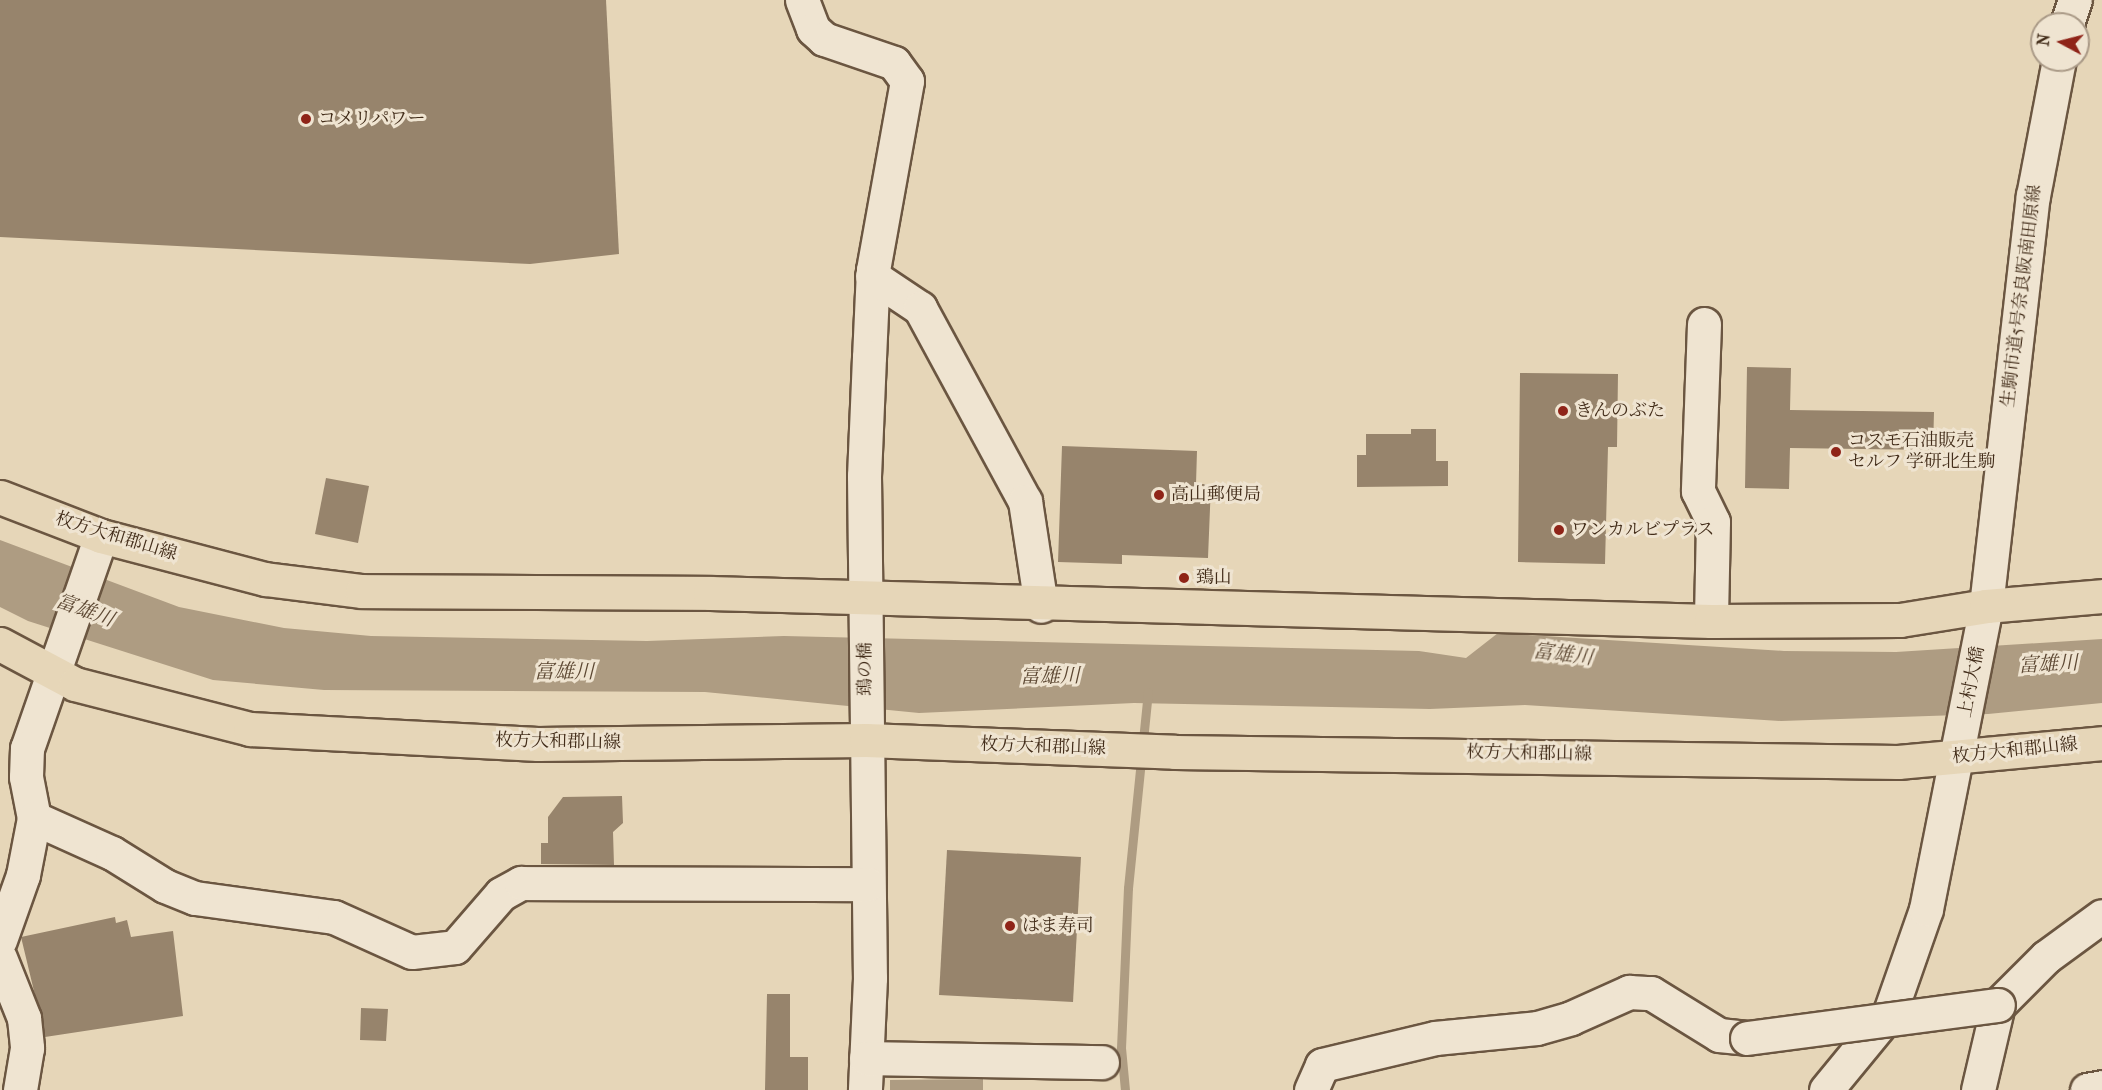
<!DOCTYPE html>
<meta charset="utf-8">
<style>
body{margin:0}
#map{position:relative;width:2102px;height:1090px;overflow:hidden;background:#e6d6b8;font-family:"IM FELL French Canon","Noto Serif JP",serif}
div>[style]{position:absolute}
.water>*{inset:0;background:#ae9c82}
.stream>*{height:9px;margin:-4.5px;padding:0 4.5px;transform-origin:4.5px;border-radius:4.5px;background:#ae9c82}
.building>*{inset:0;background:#97846c}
.roads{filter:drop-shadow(2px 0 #6b5641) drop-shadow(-2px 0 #6b5641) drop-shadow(0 2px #6b5641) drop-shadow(0 -2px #6b5641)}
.minor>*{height:33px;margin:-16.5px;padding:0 16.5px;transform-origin:16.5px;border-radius:16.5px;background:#efe4d1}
.major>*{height:33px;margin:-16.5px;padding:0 16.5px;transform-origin:16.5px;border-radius:16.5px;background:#e6d6b8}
.bridges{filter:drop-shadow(2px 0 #6b5641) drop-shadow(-2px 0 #6b5641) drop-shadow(0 2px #6b5641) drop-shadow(0 -2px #6b5641)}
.minor-bridge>*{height:33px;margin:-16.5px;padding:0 16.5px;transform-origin:16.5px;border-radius:16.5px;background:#efe4d1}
.dots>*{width:16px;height:16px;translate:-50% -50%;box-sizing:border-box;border:3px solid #efe4d1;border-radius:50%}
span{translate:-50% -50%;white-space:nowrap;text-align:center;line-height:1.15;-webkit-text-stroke:6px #efe4d1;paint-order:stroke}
.poi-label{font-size:18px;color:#422c19}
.left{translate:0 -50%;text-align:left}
.street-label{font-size:18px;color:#422c19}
.water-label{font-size:20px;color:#5d4833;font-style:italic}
.north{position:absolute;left:2030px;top:12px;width:60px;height:60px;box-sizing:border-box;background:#efe4d1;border:2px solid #aa9a87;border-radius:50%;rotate:277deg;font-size:16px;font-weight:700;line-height:24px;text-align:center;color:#422c19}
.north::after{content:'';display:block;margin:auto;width:21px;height:27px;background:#8f2418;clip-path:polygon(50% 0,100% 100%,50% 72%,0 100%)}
</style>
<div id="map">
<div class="water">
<i style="clip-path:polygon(0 540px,179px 607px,284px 628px,371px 636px,647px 641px,784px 636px,1419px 651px,1466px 658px,1498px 633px,1784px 651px,1896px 652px,2102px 639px,2102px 703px,1988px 714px,1781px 721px,1525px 705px,1430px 709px,1134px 703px,919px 713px,705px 692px,324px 690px,213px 680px,28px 621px,0 607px)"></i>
<i style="clip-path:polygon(983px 1079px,983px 1090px,890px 1090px,890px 1080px)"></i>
</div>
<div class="stream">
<i style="left:1125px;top:1090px;width:42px;rotate:-95.4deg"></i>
<i style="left:1121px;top:1048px;width:160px;rotate:-87.5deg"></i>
<i style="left:1128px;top:888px;width:197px;rotate:-84.2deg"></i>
</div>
<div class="building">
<i style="clip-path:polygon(0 0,606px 0,619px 254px,530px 264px,0 237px)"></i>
<i style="clip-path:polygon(1747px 367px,1791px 368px,1790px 410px,1934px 412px,1933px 450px,1790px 448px,1789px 489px,1745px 488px)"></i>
<i style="clip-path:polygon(1520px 373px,1618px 374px,1617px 447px,1608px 447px,1605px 564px,1518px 562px)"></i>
<i style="clip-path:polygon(1411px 429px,1436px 429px,1436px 461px,1448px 461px,1448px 486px,1357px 487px,1357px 455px,1366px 455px,1366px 434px,1411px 434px)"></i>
<i style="clip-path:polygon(1062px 446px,1197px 451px,1196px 484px,1211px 484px,1208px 558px,1122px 555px,1122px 564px,1058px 562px)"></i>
<i style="clip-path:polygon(326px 478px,369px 486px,358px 543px,315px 534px)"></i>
<i style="clip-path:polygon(622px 796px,623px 823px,613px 832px,614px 865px,541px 864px,541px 843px,548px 843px,548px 817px,563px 797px)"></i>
<i style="clip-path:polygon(947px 850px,1081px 857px,1073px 1002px,939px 995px)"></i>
<i style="clip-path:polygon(115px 917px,116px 923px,127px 920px,131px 937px,173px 931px,183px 1016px,45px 1037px,21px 937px)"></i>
<i style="clip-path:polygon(767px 994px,790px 994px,790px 1057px,808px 1057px,808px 1090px,765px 1090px)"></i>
<i style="clip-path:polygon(361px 1008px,388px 1009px,386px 1041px,360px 1040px)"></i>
</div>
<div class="roads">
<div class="minor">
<i style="left:802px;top:0;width:31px;rotate:69deg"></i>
<i style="left:813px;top:29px;width:15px;rotate:42deg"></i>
<i style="left:824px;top:39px;width:74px;rotate:18.9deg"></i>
<i style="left:894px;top:63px;width:22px;rotate:54deg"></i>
<i style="left:907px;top:81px;width:192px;rotate:100.2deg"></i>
<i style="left:873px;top:270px;width:87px;rotate:92.6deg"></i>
<i style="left:869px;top:357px;width:119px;rotate:92.4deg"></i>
<i style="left:864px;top:476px;width:502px;rotate:89.32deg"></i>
<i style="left:870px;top:978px;width:112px;rotate:92.6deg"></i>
<i style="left:2067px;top:24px;width:25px;rotate:-72deg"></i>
<i style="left:872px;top:276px;width:58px;rotate:33.7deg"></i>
<i style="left:920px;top:308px;width:220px;rotate:61.5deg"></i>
<i style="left:1025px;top:501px;width:106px;rotate:81.3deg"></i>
<i style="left:1704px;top:324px;width:167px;rotate:92.1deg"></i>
<i style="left:1698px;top:491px;width:34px;rotate:64deg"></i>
<i style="left:1713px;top:522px;width:99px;rotate:91.2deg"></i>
<i style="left:101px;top:536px;width:225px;rotate:109.2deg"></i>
<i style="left:27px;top:748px;width:29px;rotate:92deg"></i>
<i style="left:26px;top:777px;width:42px;rotate:79deg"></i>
<i style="left:34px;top:818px;width:85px;rotate:24.2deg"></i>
<i style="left:112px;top:853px;width:62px;rotate:31.9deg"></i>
<i style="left:165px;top:886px;width:32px;rotate:22deg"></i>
<i style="left:195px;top:898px;width:140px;rotate:7.8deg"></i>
<i style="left:334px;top:917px;width:85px;rotate:24.2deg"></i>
<i style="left:412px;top:952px;width:43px;rotate:-6.6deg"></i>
<i style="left:455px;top:947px;width:70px;rotate:-49deg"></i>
<i style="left:501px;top:894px;width:23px;rotate:-29deg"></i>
<i style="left:521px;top:883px;width:347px;rotate:0.2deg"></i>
<i style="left:0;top:940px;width:69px;rotate:-70.5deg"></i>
<i style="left:23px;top:875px;width:58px;rotate:-79.1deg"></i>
<i style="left:0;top:958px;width:65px;rotate:68.2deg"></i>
<i style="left:24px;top:1018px;width:30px;rotate:84deg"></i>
<i style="left:27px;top:1048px;width:43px;rotate:99.5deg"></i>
<i style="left:866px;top:1058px;width:236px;rotate:1deg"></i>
<i style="left:1311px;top:1090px;width:27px;rotate:-66deg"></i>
<i style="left:1322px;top:1065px;width:116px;rotate:-13.4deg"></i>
<i style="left:1435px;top:1038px;width:102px;rotate:-5.6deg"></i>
<i style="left:1537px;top:1028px;width:35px;rotate:-16deg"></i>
<i style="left:1571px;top:1018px;width:64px;rotate:-24.1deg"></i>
<i style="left:1629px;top:992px;width:22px;rotate:3deg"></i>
<i style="left:1651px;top:993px;width:80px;rotate:31.7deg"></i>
<i style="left:1719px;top:1035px;width:28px;rotate:6deg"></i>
<i style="left:1826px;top:1090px;width:101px;rotate:-50.6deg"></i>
<i style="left:1890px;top:1012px;width:109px;rotate:-70.7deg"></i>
<i style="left:1926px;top:909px;width:309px;rotate:-78.8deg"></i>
<i style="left:1986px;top:606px;width:413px;rotate:-83.5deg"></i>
<i style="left:2033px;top:196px;width:138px;rotate:-79.2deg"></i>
<i style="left:1978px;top:1090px;width:87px;rotate:-76.8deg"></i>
<i style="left:1998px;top:1005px;width:68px;rotate:-45deg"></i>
<i style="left:2046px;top:957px;width:69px;rotate:-36.2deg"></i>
<i style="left:2087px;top:1090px;width:15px;rotate:-11deg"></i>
</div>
<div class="major">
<i style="left:0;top:497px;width:108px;rotate:21.1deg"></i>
<i style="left:101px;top:536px;width:170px;rotate:14.7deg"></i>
<i style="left:265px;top:579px;width:98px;rotate:7.1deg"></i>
<i style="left:362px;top:591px;width:348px;rotate:0.3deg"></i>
<i style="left:710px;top:593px;width:1001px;rotate:1.6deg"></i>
<i style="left:1711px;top:621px;width:189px;rotate:-0.3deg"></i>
<i style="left:1900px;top:620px;width:87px;rotate:-9.2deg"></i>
<i style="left:1986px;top:606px;width:116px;rotate:-4.9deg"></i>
<i style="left:0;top:644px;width:85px;rotate:28.1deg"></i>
<i style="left:75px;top:684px;width:181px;rotate:14.4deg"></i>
<i style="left:250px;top:729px;width:288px;rotate:3deg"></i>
<i style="left:538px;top:744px;width:328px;rotate:-0.7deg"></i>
<i style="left:866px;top:740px;width:309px;rotate:2.2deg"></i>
<i style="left:1175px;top:752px;width:723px;rotate:0.79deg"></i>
<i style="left:1898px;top:762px;width:205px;rotate:-5.3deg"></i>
</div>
</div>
<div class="bridges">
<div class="minor-bridge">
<i style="left:1747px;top:1038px;width:253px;rotate:-7.5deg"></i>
</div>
</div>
<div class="dots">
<i style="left:306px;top:119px;background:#8f2418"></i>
<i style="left:1563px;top:411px;background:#8f2418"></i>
<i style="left:1836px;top:452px;background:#8f2418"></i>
<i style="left:1159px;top:495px;background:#8f2418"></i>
<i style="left:1559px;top:530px;background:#8f2418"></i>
<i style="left:1184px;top:578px;background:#8f2418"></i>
<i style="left:1010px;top:926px;background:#8f2418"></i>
</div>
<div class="poi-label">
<span class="left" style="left:318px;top:119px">コメリパワー</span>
<span class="left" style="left:1575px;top:411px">きんのぶた</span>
<span class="left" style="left:1848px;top:452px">コスモ石油販売<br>セルフ 学研北生駒</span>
<span class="left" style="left:1171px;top:495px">高山郵便局</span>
<span class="left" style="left:1571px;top:530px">ワンカルビプラス</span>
<span class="left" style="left:1196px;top:578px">鵄山</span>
<span class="left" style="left:1022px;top:926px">はま寿司</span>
</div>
<div class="street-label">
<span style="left:2022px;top:296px;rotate:-83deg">生駒市道5号奈良阪南田原線</span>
<span style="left:116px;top:537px;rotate:17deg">枚方大和郡山線</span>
<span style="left:866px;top:669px;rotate:-90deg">鵄の橋</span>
<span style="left:1972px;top:682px;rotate:-79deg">上村大橋</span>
<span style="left:558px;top:742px;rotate:1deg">枚方大和郡山線</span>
<span style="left:1043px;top:747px;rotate:2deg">枚方大和郡山線</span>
<span style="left:2015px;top:751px;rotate:-6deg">枚方大和郡山線</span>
<span style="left:1529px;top:754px;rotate:1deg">枚方大和郡山線</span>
</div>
<div class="water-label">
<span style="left:85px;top:610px;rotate:20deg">富雄川</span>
<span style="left:1563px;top:654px;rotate:7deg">富雄川</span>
<span style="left:2048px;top:664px;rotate:-3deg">富雄川</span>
<span style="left:564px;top:671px">富雄川</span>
<span style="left:1050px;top:676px;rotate:-1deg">富雄川</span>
</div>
<div class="north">N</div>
</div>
